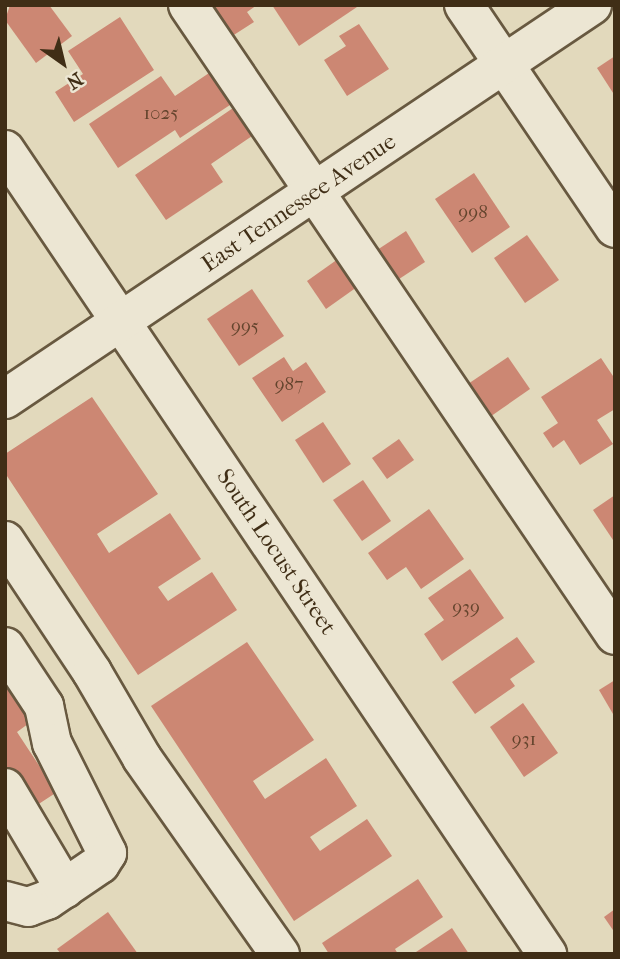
<!DOCTYPE html>
<style>
body{margin:0}
#map{position:relative;width:620px;height:959px;overflow:hidden;background:#e2d9bc;font-family:"IM FELL French Canon",serif}
div>[style]{position:absolute}
.building>*{inset:0;background:#cc8773}
.roads{filter:drop-shadow(2px 0 #685940) drop-shadow(-2px 0 #685940) drop-shadow(0 2px #685940) drop-shadow(0 -2px #685940)}
.minor>*{height:38px;margin:-19px;padding:0 19px;transform-origin:19px;border-radius:19px;background:#ece6d3}
span{translate:-50% -50%;white-space:nowrap;text-align:center;line-height:1.15;-webkit-text-stroke:5px #ece6d3;paint-order:stroke}
.number-label{font-size:19px;color:#63442d}
.number-label span{-webkit-text-stroke-width:0}
.street-label{font-size:23px;color:#402e16}
.frame{position:absolute;inset:0;border:7px solid #402e16;pointer-events:none}
.north{position:absolute;left:28px;top:28px;width:70px;height:70px;-webkit-text-stroke:5px #ece6d3;paint-order:stroke;rotate:146deg;font-size:19px;font-weight:700;line-height:28px;text-align:center;color:#402e16}
.north::after{content:'';display:block;margin:auto;width:24px;height:32px;background:#402e16;clip-path:polygon(50% 0,100% 100%,50% 72%,0 100%)}
</style>
<div id="map">
<div class="building">
<i style="clip-path:polygon(10px 5px,49px 5px,72px 36px,36px 63px,5px 20px)"></i>
<i style="clip-path:polygon(207px 5px,257px 5px,247px 12px,254px 22px,226px 40px)"></i>
<i style="clip-path:polygon(272px 5px,360px 5px,299px 46px)"></i>
<i style="clip-path:polygon(120px 17px,154px 70px,74px 122px,55px 92px,83px 74px,68px 51px)"></i>
<i style="clip-path:polygon(359px 24px,389px 69px,347px 96px,324px 60px,346px 46px,339px 36px)"></i>
<i style="clip-path:polygon(615px 56px,615px 96px,597px 68px)"></i>
<i style="clip-path:polygon(212px 71px,233px 103px,180px 138px,175px 130px,118px 168px,89px 124px,161px 76px,175px 96px)"></i>
<i style="clip-path:polygon(236px 106px,255px 134px,211px 164px,223px 182px,166px 220px,135px 175px)"></i>
<i style="clip-path:polygon(474px 173px,510px 227px,472px 253px,435px 199px)"></i>
<i style="clip-path:polygon(406px 231px,425px 262px,393px 283px,374px 252px)"></i>
<i style="clip-path:polygon(527px 235px,559px 280px,525px 303px,494px 258px)"></i>
<i style="clip-path:polygon(338px 259px,357px 287px,326px 309px,307px 281px)"></i>
<i style="clip-path:polygon(252px 289px,284px 336px,239px 366px,207px 319px)"></i>
<i style="clip-path:polygon(284px 357px,293px 371px,306px 362px,326px 392px,282px 422px,252px 378px)"></i>
<i style="clip-path:polygon(508px 357px,530px 389px,484px 421px,462px 388px)"></i>
<i style="clip-path:polygon(601px 358px,615px 379px,615px 409px,597px 420px,613px 444px,580px 465px,564px 440px,553px 448px,543px 433px,558px 423px,541px 397px)"></i>
<i style="clip-path:polygon(92px 397px,158px 494px,97px 534px,109px 553px,170px 513px,201px 559px,158px 587px,168px 601px,212px 572px,237px 610px,138px 675px,5px 473px,5px 454px)"></i>
<i style="clip-path:polygon(323px 422px,351px 464px,323px 483px,295px 440px)"></i>
<i style="clip-path:polygon(399px 439px,414px 460px,387px 479px,372px 458px)"></i>
<i style="clip-path:polygon(363px 480px,391px 521px,362px 541px,333px 500px)"></i>
<i style="clip-path:polygon(615px 495px,615px 543px,593px 510px)"></i>
<i style="clip-path:polygon(429px 509px,464px 559px,421px 589px,406px 567px,387px 580px,368px 553px)"></i>
<i style="clip-path:polygon(470px 569px,504px 618px,442px 661px,424px 634px,444px 620px,428px 598px)"></i>
<i style="clip-path:polygon(517px 637px,535px 662px,510px 679px,515px 686px,475px 714px,452px 682px)"></i>
<i style="clip-path:polygon(247px 642px,314px 740px,253px 781px,265px 799px,326px 758px,357px 806px,310px 837px,320px 851px,367px 819px,392px 856px,294px 921px,151px 706px)"></i>
<i style="clip-path:polygon(5px 667px,32px 721px,17px 732px,42px 770px,65px 754px,80px 777px,5px 826px)"></i>
<i style="clip-path:polygon(615px 680px,615px 714px,613px 714px,599px 690px)"></i>
<i style="clip-path:polygon(523px 703px,558px 753px,524px 777px,490px 727px)"></i>
<i style="clip-path:polygon(418px 879px,443px 917px,395px 949px,398px 954px,329px 954px,322px 943px)"></i>
<i style="clip-path:polygon(615px 909px,615px 933px,604px 917px)"></i>
<i style="clip-path:polygon(108px 912px,138px 954px,61px 954px,57px 949px)"></i>
<i style="clip-path:polygon(452px 928px,469px 954px,413px 954px)"></i>
</div>
<div class="roads">
<div class="minor">
<i style="left:188px;top:5px;width:761px;rotate:55.87deg"></i>
<i style="left:464px;top:5px;width:269px;rotate:55.9deg"></i>
<i style="left:5px;top:150px;width:970px;rotate:56.01deg"></i>
<i style="left:5px;top:399px;width:707px;rotate:-33.87deg"></i>
<i style="left:5px;top:541px;width:157px;rotate:56.4deg"></i>
<i style="left:92px;top:672px;width:99px;rotate:59.8deg"></i>
<i style="left:142px;top:758px;width:240px;rotate:54.9deg"></i>
<i style="left:5px;top:647px;width:71px;rotate:56.5deg"></i>
<i style="left:44px;top:706px;width:38px;rotate:78deg"></i>
<i style="left:52px;top:743px;width:123px;rotate:63.4deg"></i>
<i style="left:107px;top:853px;width:13px;rotate:122deg"></i>
<i style="left:100px;top:864px;width:64px;rotate:145.8deg"></i>
<i style="left:47px;top:900px;width:20px;rotate:160deg"></i>
<i style="left:28px;top:907px;width:24px;rotate:-165deg"></i>
<i style="left:5px;top:788px;width:117px;rotate:59.3deg"></i>
</div>
</div>
<div class="number-label">
<span style="left:161px;top:114px">1025</span>
<span style="left:473px;top:213px">998</span>
<span style="left:245px;top:327px">995</span>
<span style="left:289px;top:385px">987</span>
<span style="left:466px;top:608px">939</span>
<span style="left:524px;top:740px">931</span>
</div>
<div class="street-label">
<span style="left:299px;top:203px;rotate:-34deg">East Tennessee Avenue</span>
<span style="left:276px;top:552px;rotate:56deg">South Locust Street</span>
</div>
<div class="frame"></div>
<div class="north">N</div>
</div>
